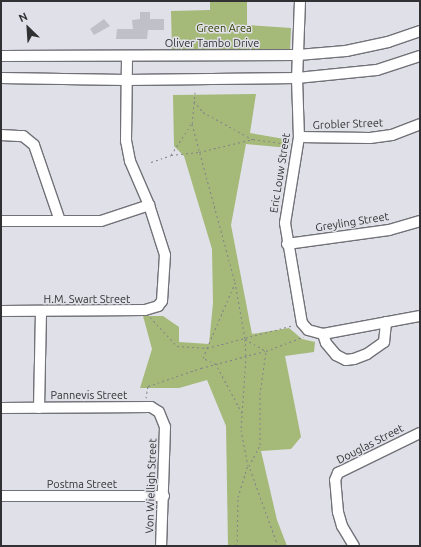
<!DOCTYPE html>
<style>
body{margin:0}
#map{position:relative;width:421px;height:547px;overflow:hidden;background:#e0e0e8;font-family:Ubuntu,sans-serif}
div>[style]{position:absolute}
.green>*{inset:0;background:#a5b978}
.building>*{inset:0;background:#bfc0c8}
.path>*{height:1px;margin-top:-0.5px;transform-origin:0;background:repeating-linear-gradient(90deg,#848489 0 2px,transparent 0 5px)}
.roads{filter:drop-shadow(1px 0 #717178) drop-shadow(-1px 0 #717178) drop-shadow(0 1px #717178) drop-shadow(0 -1px #717178)}
.minor>*{height:10px;margin:-5px;padding:0 5px;transform-origin:5px;border-radius:5px;background:#fff}
span{translate:-50% -50%;white-space:nowrap;text-align:center;line-height:1.15;-webkit-text-stroke:3px #e0e0e8;paint-order:stroke}
.park-label{font-size:11px;color:#324000}
.street-label{font-size:11px;color:#313134}
.frame{position:absolute;inset:0;border:2px solid #313134;pointer-events:none}
.north{position:absolute;left:8px;top:8px;width:40px;height:40px;-webkit-text-stroke:3px #e0e0e8;paint-order:stroke;rotate:335deg;font-size:11px;font-weight:700;line-height:16px;text-align:center;color:#313134}
.north::after{content:'';display:block;margin:auto;width:14px;height:18px;background:#313134;clip-path:polygon(50% 0,100% 100%,50% 72%,0 100%)}
</style>
<div id="map">
<div class="green">
<i style="clip-path:polygon(210px 1px,247px 1px,247px 25px,291px 28px,290px 52px,172px 51px,171px 11px,210px 10px)"></i>
<i style="clip-path:polygon(256px 94px,250px 133px,290px 140px,289px 148px,246px 144px,231px 225px,252px 334px,289px 328px,302px 339px,315px 342px,314px 352px,285px 356px,301px 437px,291px 449px,261px 451px,277px 520px,287px 546px,228px 546px,226px 426px,207px 380px,179px 388px,140px 388px,152px 349px,143px 316px,163px 316px,179px 327px,179px 342px,209px 344px,213px 303px,212px 249px,184px 156px,174px 146px,173px 95px)"></i>
</div>
<div class="building">
<i style="clip-path:polygon(140px 12px,150px 12px,150px 19px,164px 19px,164px 30px,148px 30px,147px 39px,116px 39px,117px 29px,133px 29px,132px 20px,140px 19px)"></i>
<i style="clip-path:polygon(104px 19px,110px 26px,94px 35px,90px 29px)"></i>
</div>
<div class="path">
<i style="left:195px;top:92px;width:32px;rotate:95deg"></i>
<i style="left:192px;top:124px;width:164px;rotate:74.8deg"></i>
<i style="left:235px;top:282px;width:58px;rotate:80deg"></i>
<i style="left:245px;top:339px;width:24px;rotate:30deg"></i>
<i style="left:194px;top:101px;width:14px;rotate:51deg"></i>
<i style="left:203px;top:112px;width:56px;rotate:28.9deg"></i>
<i style="left:171px;top:155px;width:28px;rotate:-6deg"></i>
<i style="left:199px;top:152px;width:56px;rotate:-13.5deg"></i>
<i style="left:253px;top:139px;width:35px;rotate:8deg"></i>
<i style="left:151px;top:162px;width:21px;rotate:-19deg"></i>
<i style="left:171px;top:155px;width:37px;rotate:-57deg"></i>
<i style="left:150px;top:317px;width:40px;rotate:47deg"></i>
<i style="left:177px;top:346px;width:30px;rotate:4deg"></i>
<i style="left:207px;top:348px;width:71px;rotate:-66.7deg"></i>
<i style="left:245px;top:339px;width:17px;rotate:87deg"></i>
<i style="left:246px;top:356px;width:74px;rotate:93.9deg"></i>
<i style="left:241px;top:430px;width:36px;rotate:79deg"></i>
<i style="left:146px;top:398px;width:12px;rotate:-81deg"></i>
<i style="left:148px;top:386px;width:56px;rotate:-18.8deg"></i>
<i style="left:201px;top:368px;width:66px;rotate:-14.9deg"></i>
<i style="left:242px;top:413px;width:55px;rotate:-118deg"></i>
<i style="left:216px;top:364px;width:14px;rotate:-155deg"></i>
<i style="left:203px;top:358px;width:11px;rotate:-68deg"></i>
<i style="left:207px;top:348px;width:90px;rotate:-14.8deg"></i>
<i style="left:237px;top:546px;width:49px;rotate:-88.8deg"></i>
<i style="left:238px;top:497px;width:34px;rotate:-73deg"></i>
<i style="left:278px;top:546px;width:85px;rotate:-109.9deg"></i>
<i style="left:249px;top:466px;width:24px;rotate:-62deg"></i>
<i style="left:260px;top:445px;width:51px;rotate:-90deg"></i>
<i style="left:260px;top:394px;width:43px;rotate:-82.1deg"></i>
<i style="left:266px;top:351px;width:40px;rotate:-21deg"></i>
</div>
<div class="roads">
<div class="minor">
<i style="left:300px;top:1px;width:77px;rotate:92.2deg"></i>
<i style="left:297px;top:78px;width:59px;rotate:88.1deg"></i>
<i style="left:299px;top:137px;width:87px;rotate:99.2deg"></i>
<i style="left:285px;top:223px;width:101px;rotate:80.4deg"></i>
<i style="left:302px;top:323px;width:9px;rotate:49deg"></i>
<i style="left:308px;top:330px;width:16px;rotate:15deg"></i>
<i style="left:323px;top:334px;width:99px;rotate:-10.5deg"></i>
<i style="left:1px;top:56px;width:297px;rotate:-0.2deg"></i>
<i style="left:298px;top:55px;width:48px;rotate:-4.8deg"></i>
<i style="left:346px;top:51px;width:43px;rotate:-12.1deg"></i>
<i style="left:388px;top:42px;width:34px;rotate:-19deg"></i>
<i style="left:1px;top:78px;width:125px;rotate:0.9deg"></i>
<i style="left:126px;top:80px;width:171px;rotate:-0.7deg"></i>
<i style="left:297px;top:78px;width:80px;rotate:-5.7deg"></i>
<i style="left:377px;top:70px;width:45px;rotate:-18deg"></i>
<i style="left:1px;top:135px;width:22px;rotate:3deg"></i>
<i style="left:23px;top:136px;width:14px;rotate:39deg"></i>
<i style="left:34px;top:145px;width:80px;rotate:71.1deg"></i>
<i style="left:299px;top:137px;width:71px;rotate:0.8deg"></i>
<i style="left:370px;top:138px;width:22px;rotate:-8deg"></i>
<i style="left:392px;top:135px;width:30px;rotate:-21deg"></i>
<i style="left:1px;top:221px;width:100px"></i>
<i style="left:101px;top:221px;width:51px;rotate:-18.4deg"></i>
<i style="left:287px;top:244px;width:103px;rotate:-7.8deg"></i>
<i style="left:389px;top:230px;width:32px;rotate:-16deg"></i>
<i style="left:1px;top:311px;width:144px;rotate:-0.4deg"></i>
<i style="left:145px;top:310px;width:14px;rotate:-17deg"></i>
<i style="left:158px;top:306px;width:6px;rotate:-51deg"></i>
<i style="left:162px;top:301px;width:46px;rotate:-86.3deg"></i>
<i style="left:165px;top:255px;width:52px;rotate:-107.7deg"></i>
<i style="left:149px;top:205px;width:48px;rotate:-113.4deg"></i>
<i style="left:130px;top:161px;width:20px;rotate:-101deg"></i>
<i style="left:126px;top:141px;width:84px;rotate:-89.3deg"></i>
<i style="left:323px;top:334px;width:9px;rotate:72deg"></i>
<i style="left:326px;top:343px;width:16px;rotate:50deg"></i>
<i style="left:336px;top:355px;width:11px;rotate:27deg"></i>
<i style="left:346px;top:360px;width:8px;rotate:-7deg"></i>
<i style="left:354px;top:359px;width:14px;rotate:-21deg"></i>
<i style="left:367px;top:354px;width:21px;rotate:-35deg"></i>
<i style="left:384px;top:342px;width:20px;rotate:-84deg"></i>
<i style="left:1px;top:408px;width:150px;rotate:-0.4deg"></i>
<i style="left:151px;top:407px;width:9px;rotate:32deg"></i>
<i style="left:159px;top:412px;width:16px;rotate:68deg"></i>
<i style="left:165px;top:427px;width:119px;rotate:91.9deg"></i>
<i style="left:39px;top:408px;width:97px;rotate:-88.8deg"></i>
<i style="left:1px;top:496px;width:163px"></i>
<i style="left:354px;top:546px;width:23px;rotate:-121deg"></i>
<i style="left:342px;top:526px;width:15px;rotate:-106deg"></i>
<i style="left:338px;top:512px;width:32px;rotate:-95deg"></i>
<i style="left:335px;top:480px;width:8px;rotate:-67deg"></i>
<i style="left:338px;top:473px;width:91px;rotate:-26deg"></i>
</div>
</div>
<div class="park-label">
<span style="left:224px;top:28px">Green Area</span>
</div>
<div class="street-label">
<span style="left:212px;top:43px">Oliver Tambo Drive</span>
<span style="left:348px;top:124px;rotate:-2deg">Grobler Street</span>
<span style="left:280px;top:173px;rotate:-81deg">Eric Louw Street</span>
<span style="left:352px;top:222px;rotate:-9deg">Greyling Street</span>
<span style="left:87px;top:299px">H.M. Swart Street</span>
<span style="left:89px;top:395px">Pannevis Street</span>
<span style="left:370px;top:444px;rotate:-27deg">Douglas Street</span>
<span style="left:82px;top:484px">Postma Street</span>
<span style="left:151px;top:486px;rotate:-88deg">Von Wielligh Street</span>
</div>
<div class="frame"></div>
<div class="north">N</div>
</div>
